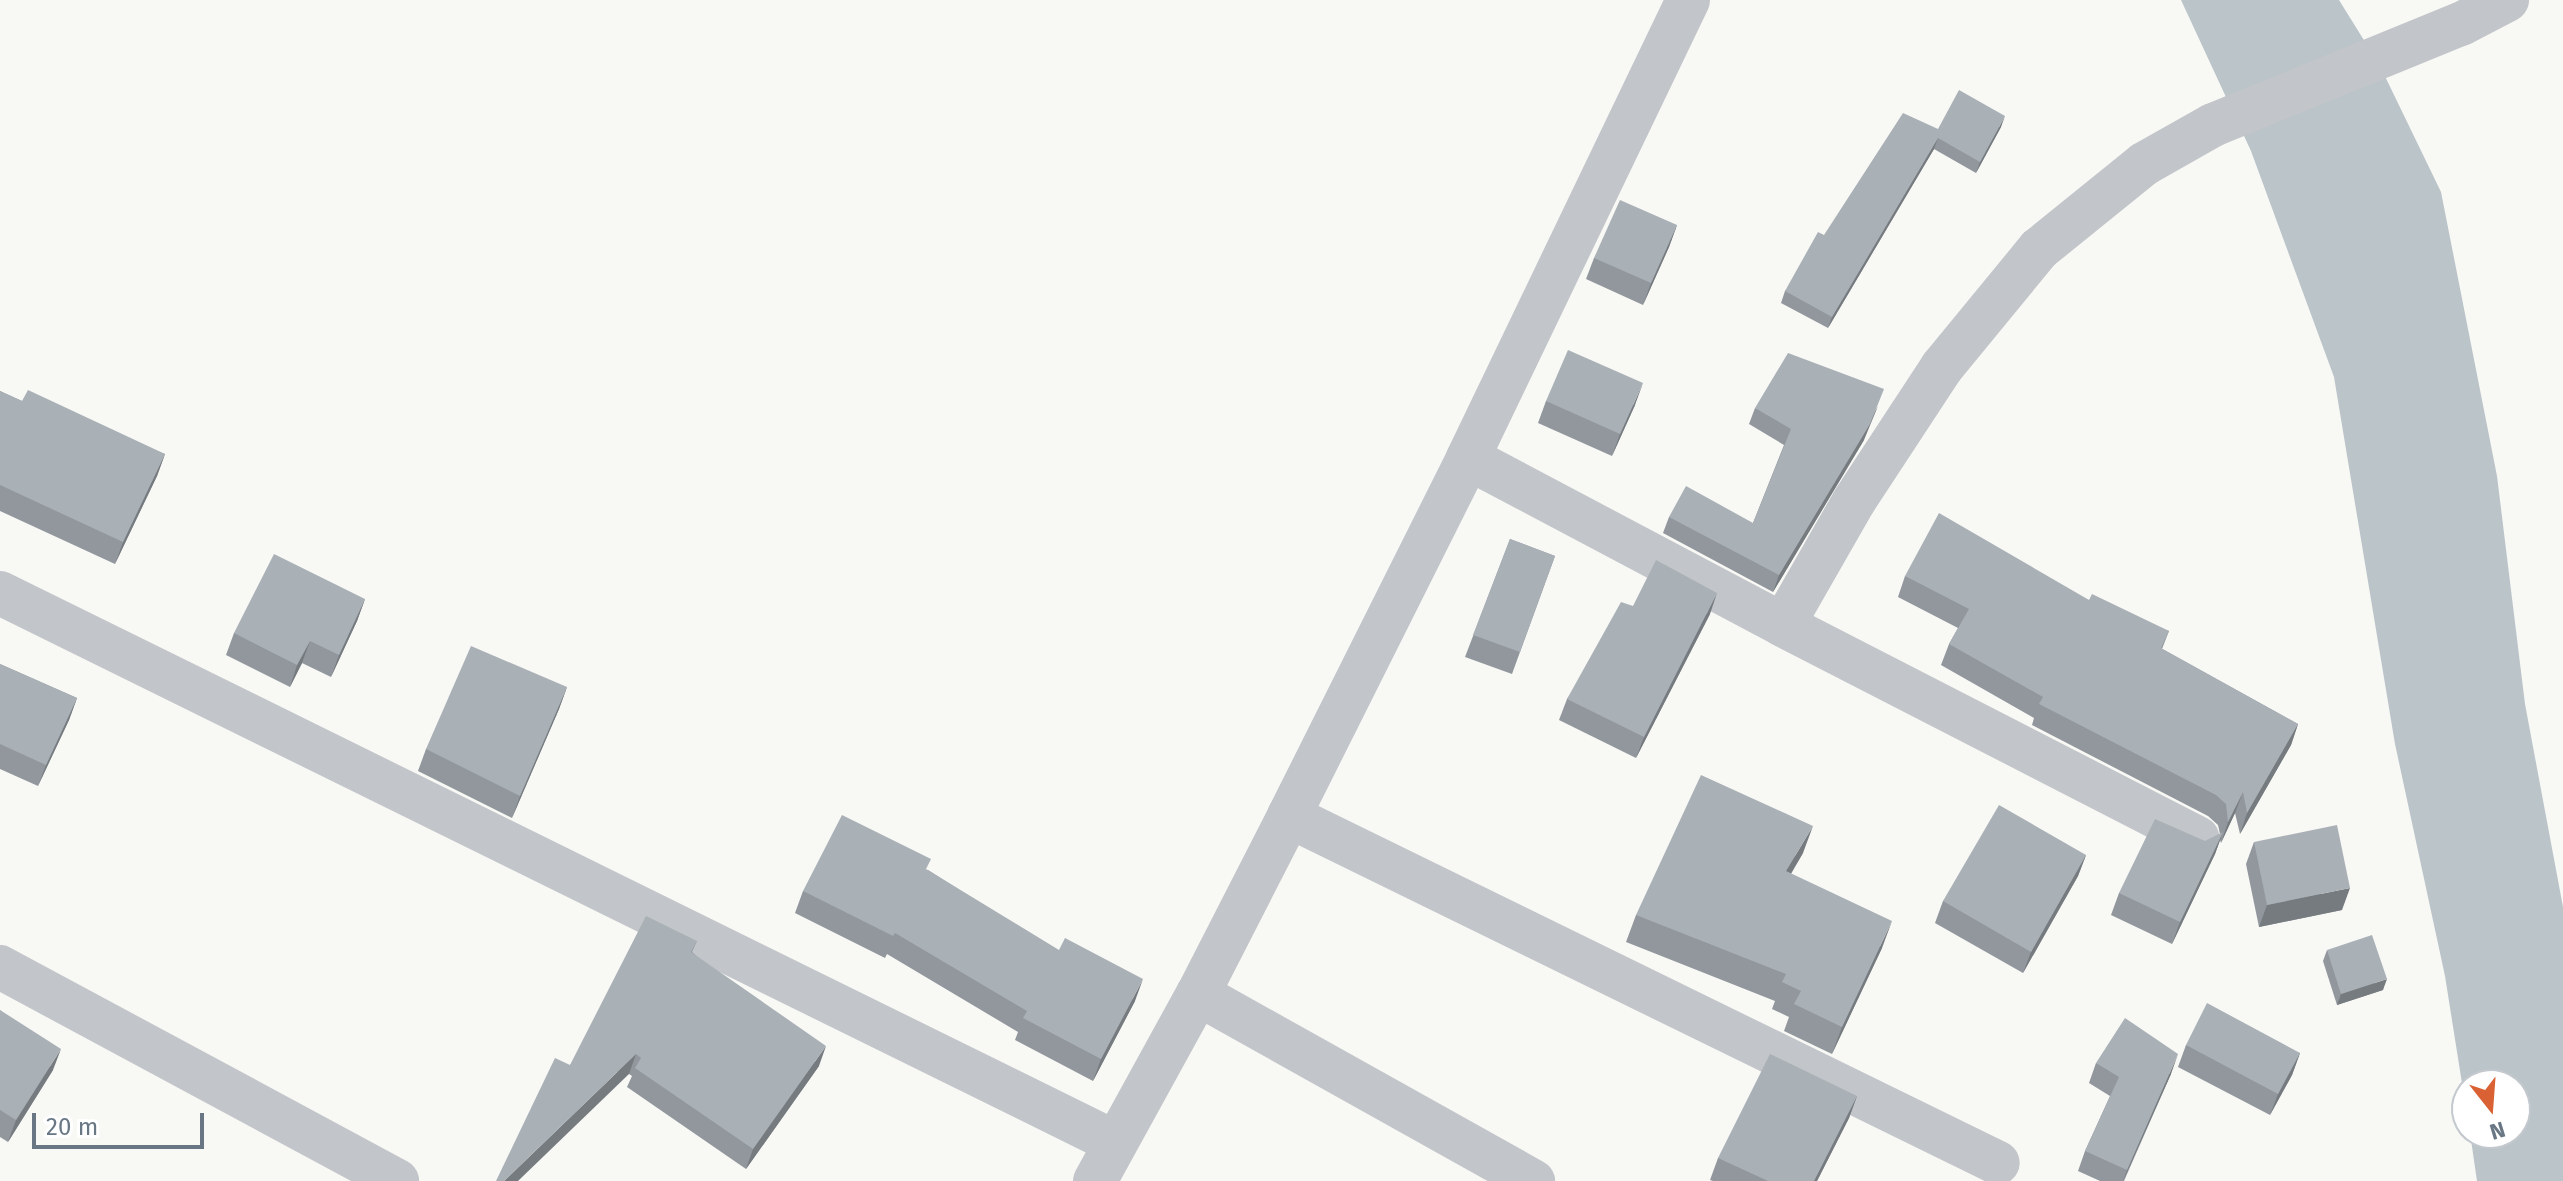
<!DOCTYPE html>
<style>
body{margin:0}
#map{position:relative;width:2563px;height:1181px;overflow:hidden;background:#f8f8f5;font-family:"Fira Sans",sans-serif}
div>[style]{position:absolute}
.water>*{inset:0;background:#bbc4c9}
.minor>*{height:44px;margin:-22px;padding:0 22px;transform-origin:22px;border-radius:22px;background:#c2c5c9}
.wall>*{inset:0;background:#91979d}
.shaded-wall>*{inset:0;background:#767b7f}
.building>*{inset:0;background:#a9b0b6}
span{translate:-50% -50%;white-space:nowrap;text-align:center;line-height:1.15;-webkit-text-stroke:8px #fff;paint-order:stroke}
.north{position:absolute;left:2451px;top:1069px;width:80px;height:80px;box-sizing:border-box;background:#fff;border:2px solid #c3c9ce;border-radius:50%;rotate:163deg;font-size:22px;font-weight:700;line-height:32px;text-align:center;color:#697785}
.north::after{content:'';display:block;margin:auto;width:28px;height:36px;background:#d96134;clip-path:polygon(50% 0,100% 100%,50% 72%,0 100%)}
.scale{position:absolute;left:32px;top:1113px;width:172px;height:36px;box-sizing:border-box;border:4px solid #697785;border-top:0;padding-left:10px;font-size:24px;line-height:28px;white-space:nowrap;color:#697785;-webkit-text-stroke:6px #fff;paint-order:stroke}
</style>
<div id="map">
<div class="water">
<i style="clip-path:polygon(2181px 0,2339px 0,2380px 66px,2441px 192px,2497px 476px,2525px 704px,2563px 907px,2563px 1181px,2477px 1181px,2470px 1133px,2515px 1133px,2515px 1085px,2467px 1085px,2467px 1115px,2445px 976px,2395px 744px,2334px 377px,2251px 151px)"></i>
</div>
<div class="minor">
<i style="left:1468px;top:458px;width:357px;rotate:27.9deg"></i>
<i style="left:1783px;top:625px;width:466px;rotate:27.2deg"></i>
<i style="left:0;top:593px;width:1242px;rotate:26.23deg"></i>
<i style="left:1783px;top:625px;width:143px;rotate:-60.2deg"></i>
<i style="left:1854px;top:501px;width:160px;rotate:-56.7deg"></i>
<i style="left:1942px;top:367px;width:153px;rotate:-50.6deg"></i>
<i style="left:2039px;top:249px;width:135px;rotate:-39deg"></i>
<i style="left:2144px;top:164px;width:79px;rotate:-29.5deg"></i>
<i style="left:2213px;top:125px;width:268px;rotate:-22.2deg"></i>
<i style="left:2461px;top:24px;width:52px;rotate:-27.6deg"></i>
<i style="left:1289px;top:816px;width:789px;rotate:26.08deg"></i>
<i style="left:0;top:967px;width:451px;rotate:28.3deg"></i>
<i style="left:1198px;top:994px;width:384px;rotate:29.2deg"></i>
<i style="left:1095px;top:1181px;width:213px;rotate:-61.2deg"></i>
<i style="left:1198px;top:994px;width:200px;rotate:-62.9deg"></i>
<i style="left:1289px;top:816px;width:400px;rotate:-63.4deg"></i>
<i style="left:1468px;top:458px;width:508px;rotate:-64.34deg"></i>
</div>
<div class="wall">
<i style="clip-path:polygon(2001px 127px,1976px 173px,1934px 149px,1828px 328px,1781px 303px,1785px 291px,1938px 129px)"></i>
<i style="clip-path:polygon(1677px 225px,1669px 247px,1643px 305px,1586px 279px,1594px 258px)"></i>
<i style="clip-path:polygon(0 391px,22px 401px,165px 454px,157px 476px,115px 564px,0 511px)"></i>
<i style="clip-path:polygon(1546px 401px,1635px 405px,1612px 456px,1538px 423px)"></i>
<i style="clip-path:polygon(1755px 408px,1864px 440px,1773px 592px,1663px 533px,1669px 517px,1753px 523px,1784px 445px,1749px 424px)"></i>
<i style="clip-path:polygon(1510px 539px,1555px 556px,1512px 674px,1465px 657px)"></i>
<i style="clip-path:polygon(1905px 576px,2089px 600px,2169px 631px,2162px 649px,2298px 724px,2291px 745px,2240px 834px,2235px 813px,2221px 843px,2220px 840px,2215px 854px,2172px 944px,2111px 915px,2119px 893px,2220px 834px,2218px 825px,2208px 816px,2032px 725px,2034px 718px,1941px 665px,1949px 644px,1958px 628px,1898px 597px)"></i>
<i style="clip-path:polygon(365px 599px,357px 621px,331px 677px,302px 663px,290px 687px,226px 655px,234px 633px)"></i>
<i style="clip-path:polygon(1633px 606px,1710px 614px,1636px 758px,1559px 720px,1567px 699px)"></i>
<i style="clip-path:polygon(0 664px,77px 698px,69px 720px,38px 786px,0 769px)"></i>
<i style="clip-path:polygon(567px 687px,559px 709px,512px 818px,418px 771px,426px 749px)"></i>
<i style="clip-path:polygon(2254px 842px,2342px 910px,2259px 927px,2246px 864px)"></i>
<i style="clip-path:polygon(1803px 853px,1791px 874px,1882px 948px,1832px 1054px,1784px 1031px,1789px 1017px,1772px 1009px,1775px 1001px,1626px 942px,1636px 915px)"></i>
<i style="clip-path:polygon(2086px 855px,2078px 876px,2023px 973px,1935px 923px,1943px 901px)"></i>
<i style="clip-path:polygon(928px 870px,1135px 1001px,1093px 1081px,1015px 1040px,1018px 1032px,887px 954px,885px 958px,795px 913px,803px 891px)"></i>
<i style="clip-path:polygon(697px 941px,692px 952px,819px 1066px,746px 1169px,627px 1087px,632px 1076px,629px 1074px,570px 1065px)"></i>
<i style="clip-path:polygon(2327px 950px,2383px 990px,2337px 1005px,2323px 961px)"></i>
<i style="clip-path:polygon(0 1010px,53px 1070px,8px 1142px,0 1137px)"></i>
<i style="clip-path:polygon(2186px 1045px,2300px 1053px,2292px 1075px,2270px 1115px,2178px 1067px)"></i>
<i style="clip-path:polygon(2096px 1063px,2171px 1074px,2124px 1181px,2100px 1181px,2078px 1171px,2085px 1151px,2110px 1096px,2089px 1083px)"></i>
<i style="clip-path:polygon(1857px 1096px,1849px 1118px,1817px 1181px,1713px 1181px,1710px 1180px,1718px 1158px)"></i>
</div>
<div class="shaded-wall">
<i style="clip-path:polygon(2005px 116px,2001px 127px,1976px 173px,1980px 162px)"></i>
<i style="clip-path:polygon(1938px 138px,1934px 149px,1828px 328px,1832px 317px)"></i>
<i style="clip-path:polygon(1677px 225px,1669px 247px,1643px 305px,1651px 283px)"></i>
<i style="clip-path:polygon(1643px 383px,1635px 405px,1612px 456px,1620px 434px)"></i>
<i style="clip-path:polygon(1878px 406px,1864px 440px,1773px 592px,1779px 575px)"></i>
<i style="clip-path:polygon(165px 454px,157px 476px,115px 564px,123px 542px)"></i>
<i style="clip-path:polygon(1717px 593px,1710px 614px,1636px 758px,1644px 737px)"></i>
<i style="clip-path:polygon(365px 599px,357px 621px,331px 677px,339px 655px)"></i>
<i style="clip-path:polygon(310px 641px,302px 663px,290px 687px,297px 665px)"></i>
<i style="clip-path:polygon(567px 687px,559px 709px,512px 818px,520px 796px)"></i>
<i style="clip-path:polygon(77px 698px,69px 720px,38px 786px,46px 765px)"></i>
<i style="clip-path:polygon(2298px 724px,2291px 745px,2240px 834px,2247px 813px)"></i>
<i style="clip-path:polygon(2243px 792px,2235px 813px,2221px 843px,2228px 822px)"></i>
<i style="clip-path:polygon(1813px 826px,1803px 853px,1776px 898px,1786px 871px)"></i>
<i style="clip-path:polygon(2223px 832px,2215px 854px,2172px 944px,2180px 922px)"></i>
<i style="clip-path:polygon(2086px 855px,2078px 876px,2023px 973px,2031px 952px)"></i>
<i style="clip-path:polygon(2350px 888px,2342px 910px,2259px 927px,2267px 905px)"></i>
<i style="clip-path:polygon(1892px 921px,1882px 948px,1832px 1054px,1842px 1027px)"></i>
<i style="clip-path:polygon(1143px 979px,1135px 1001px,1093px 1081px,1101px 1059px)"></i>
<i style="clip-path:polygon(2387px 979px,2383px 990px,2337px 1005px,2341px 994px)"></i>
<i style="clip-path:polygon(826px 1046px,819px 1066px,746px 1169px,753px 1149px)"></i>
<i style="clip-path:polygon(61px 1049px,53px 1070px,8px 1142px,16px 1120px)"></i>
<i style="clip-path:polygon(2300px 1053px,2292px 1075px,2270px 1115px,2278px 1094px)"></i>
<i style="clip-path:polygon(636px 1054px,629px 1074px,518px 1181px,504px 1181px)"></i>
<i style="clip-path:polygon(2178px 1054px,2171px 1074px,2123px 1181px,2127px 1170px)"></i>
<i style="clip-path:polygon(1857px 1096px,1849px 1118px,1817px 1181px,1814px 1181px)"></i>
</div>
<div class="building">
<i style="clip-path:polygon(1959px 90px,2005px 116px,1980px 162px,1938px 138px,1832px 317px,1785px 291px,1818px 232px,1824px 235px,1903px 113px,1938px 129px)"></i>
<i style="clip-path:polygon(1620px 200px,1677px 225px,1651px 283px,1594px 258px)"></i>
<i style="clip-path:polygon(1568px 350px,1643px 383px,1620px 434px,1546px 401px)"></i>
<i style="clip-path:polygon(1788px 353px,1884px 389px,1870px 424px,1779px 575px,1669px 517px,1686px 486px,1753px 523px,1791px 429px,1755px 408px)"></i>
<i style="clip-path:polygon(28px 390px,165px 454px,123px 542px,0 485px,0 391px,22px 401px)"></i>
<i style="clip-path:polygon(1939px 513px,2089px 600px,2092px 594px,2169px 631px,2161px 648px,2298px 724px,2247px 813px,2243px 792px,2228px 822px,2226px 804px,2216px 795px,2039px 704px,2043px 697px,1949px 644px,1969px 609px,1905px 576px)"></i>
<i style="clip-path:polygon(1510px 539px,1555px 556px,1520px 652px,1473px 635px)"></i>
<i style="clip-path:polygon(274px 554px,365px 599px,339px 655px,310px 641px,297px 665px,234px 633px)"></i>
<i style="clip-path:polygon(1656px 560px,1717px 593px,1644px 737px,1567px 699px,1621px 602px,1633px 606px)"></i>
<i style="clip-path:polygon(471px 646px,567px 687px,520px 796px,426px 749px)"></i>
<i style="clip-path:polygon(0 664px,77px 698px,46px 765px,0 744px)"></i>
<i style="clip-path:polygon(1701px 775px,1813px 826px,1786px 871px,1892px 921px,1842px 1027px,1794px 1004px,1801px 991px,1782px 982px,1786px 974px,1636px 915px)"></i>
<i style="clip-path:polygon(1999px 805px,2086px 855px,2031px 952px,1943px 901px)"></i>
<i style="clip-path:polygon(842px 815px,931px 859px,926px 869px,1059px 950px,1065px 938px,1143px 979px,1101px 1059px,1023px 1018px,1027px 1011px,895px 933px,893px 936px,803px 891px)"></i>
<i style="clip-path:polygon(2155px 819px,2205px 841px,2223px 832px,2180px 922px,2119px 893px)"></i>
<i style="clip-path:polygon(2337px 825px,2350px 888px,2267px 905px,2254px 842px)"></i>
<i style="clip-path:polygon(646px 916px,697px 941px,691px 952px,826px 1046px,753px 1149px,635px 1068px,641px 1058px,636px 1054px,504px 1181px,496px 1181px,555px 1058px,570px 1065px)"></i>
<i style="clip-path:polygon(2372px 935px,2387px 979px,2341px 994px,2327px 950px)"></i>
<i style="clip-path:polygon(2207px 1003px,2300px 1053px,2278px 1094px,2186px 1045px)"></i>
<i style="clip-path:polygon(0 1010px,61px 1049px,16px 1120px,0 1110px)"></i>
<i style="clip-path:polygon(2125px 1018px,2178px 1054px,2127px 1170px,2085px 1151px,2119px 1077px,2096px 1063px)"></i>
<i style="clip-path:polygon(1770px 1054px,1857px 1096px,1814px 1181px,1768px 1181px,1718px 1158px)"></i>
</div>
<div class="north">N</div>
<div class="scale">20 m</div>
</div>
